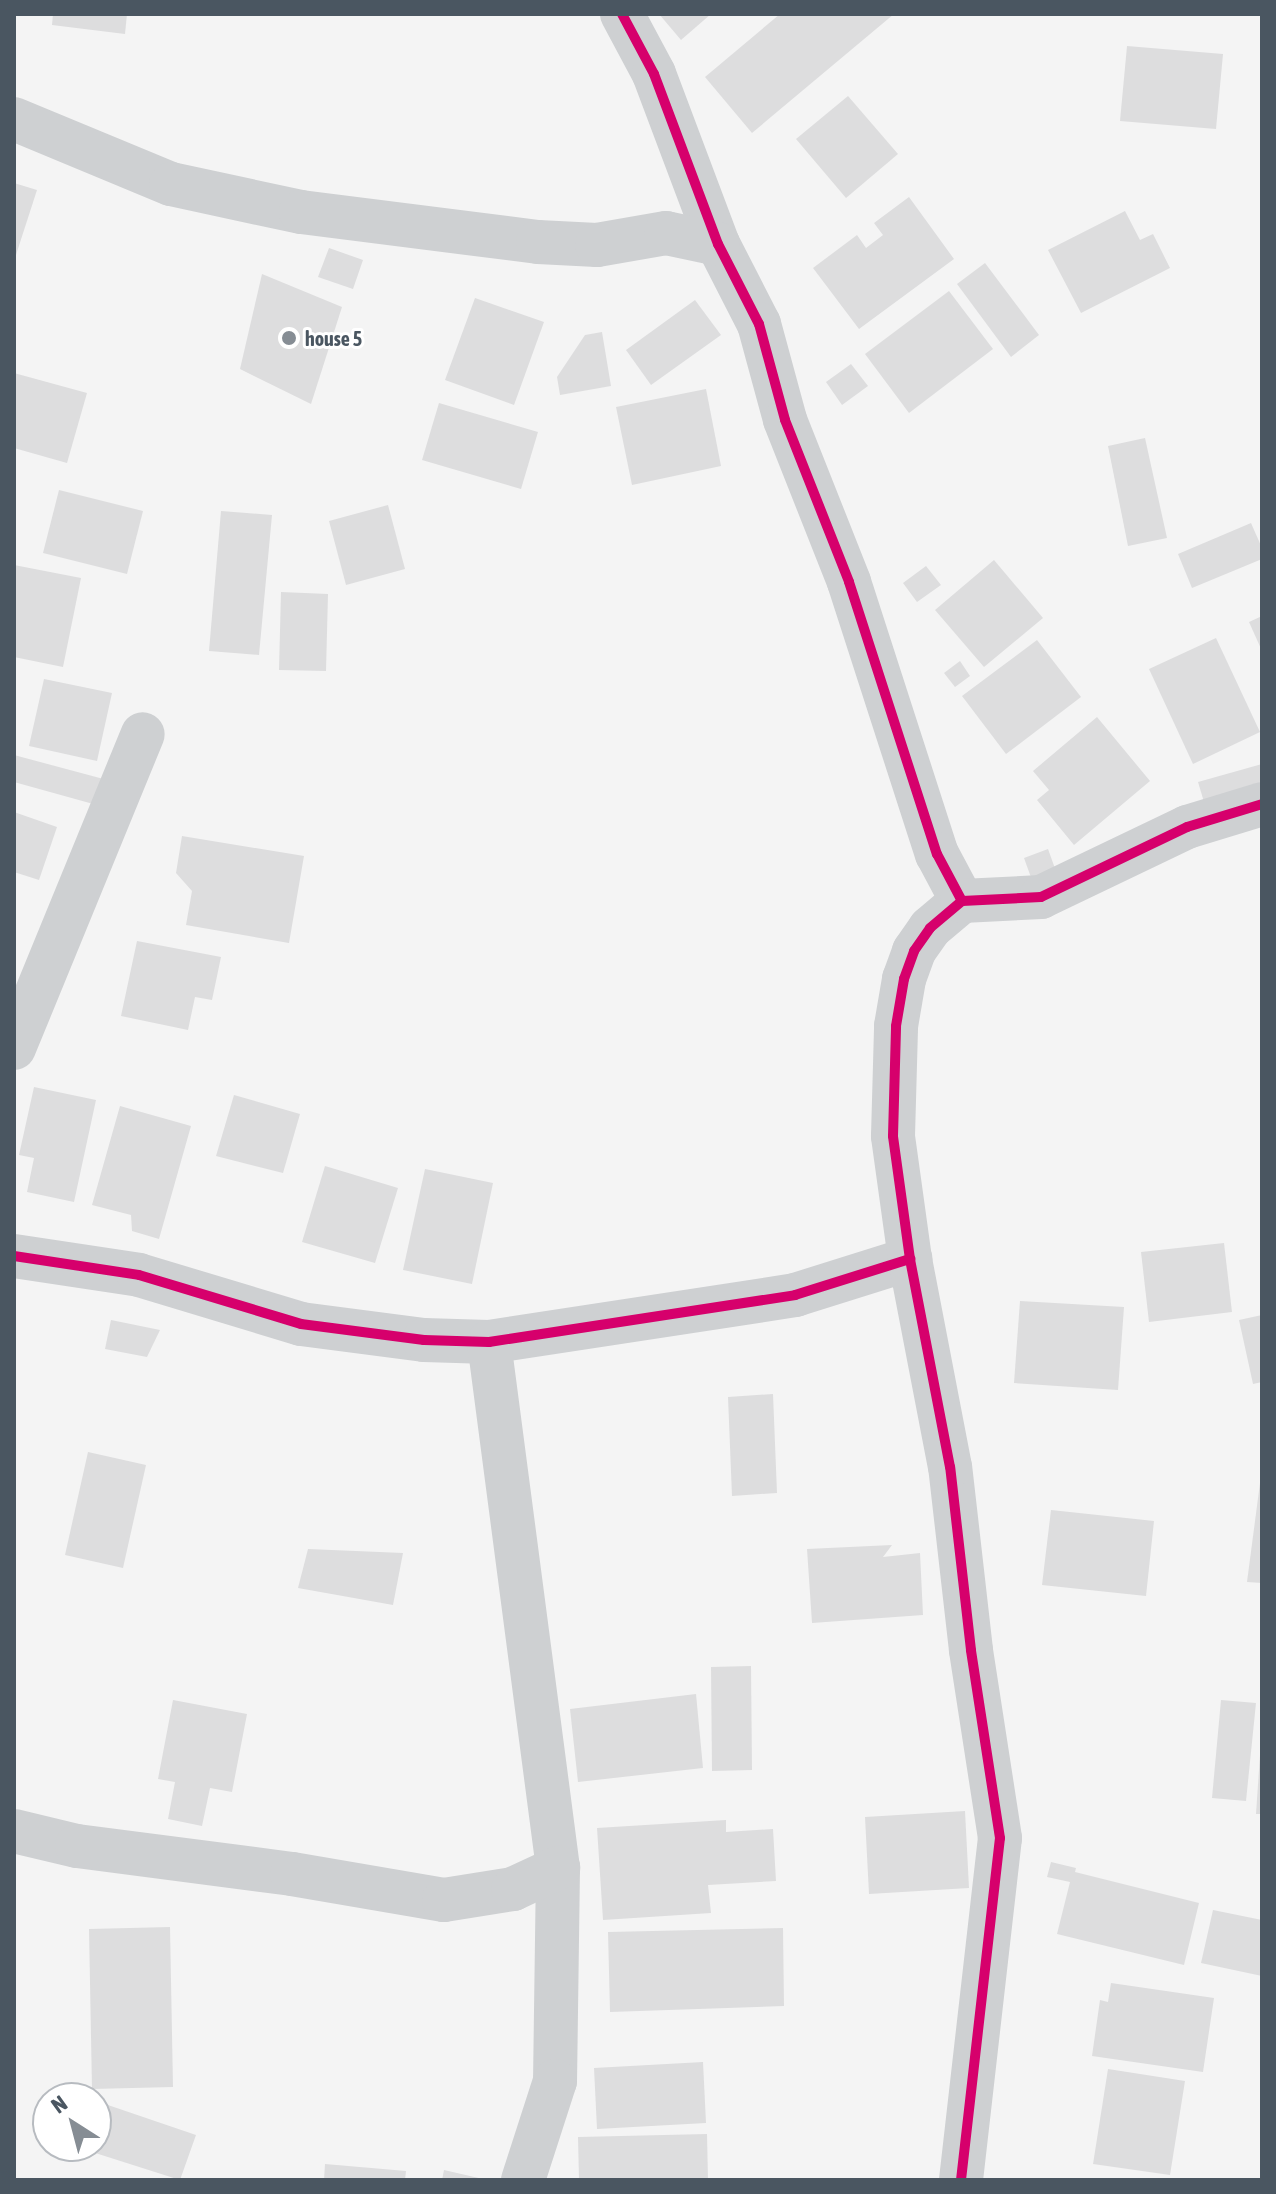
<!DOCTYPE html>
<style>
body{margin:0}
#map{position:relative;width:1276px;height:2194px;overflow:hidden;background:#f4f4f4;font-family:"Asap Condensed",sans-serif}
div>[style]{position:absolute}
.building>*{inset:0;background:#ddddde}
.minor>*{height:44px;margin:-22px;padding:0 22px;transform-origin:22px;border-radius:22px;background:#ced0d2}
.cycleway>*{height:10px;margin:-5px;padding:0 5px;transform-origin:5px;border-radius:5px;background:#d6006c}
.dots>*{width:22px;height:22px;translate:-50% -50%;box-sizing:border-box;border:4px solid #fff;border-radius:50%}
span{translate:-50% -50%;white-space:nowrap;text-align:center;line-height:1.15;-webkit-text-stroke:6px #fff;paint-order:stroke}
.poi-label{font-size:20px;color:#4a5661;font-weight:700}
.left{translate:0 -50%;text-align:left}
.frame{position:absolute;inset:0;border:16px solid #4a5661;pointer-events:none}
.north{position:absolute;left:32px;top:2082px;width:80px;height:80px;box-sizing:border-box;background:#fff;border:2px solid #b7bbc0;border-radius:50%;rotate:324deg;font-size:22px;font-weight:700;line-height:32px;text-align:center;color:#4a5661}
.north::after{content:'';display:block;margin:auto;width:28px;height:36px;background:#868d94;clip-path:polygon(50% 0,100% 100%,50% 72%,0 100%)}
</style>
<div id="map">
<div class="building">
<i style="clip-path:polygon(53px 14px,127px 14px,125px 34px,52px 25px)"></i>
<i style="clip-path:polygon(659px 14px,711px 14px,681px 40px)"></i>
<i style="clip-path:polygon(780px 14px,894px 14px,752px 133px,705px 77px)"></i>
<i style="clip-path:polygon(1127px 46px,1223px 54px,1216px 129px,1120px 121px)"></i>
<i style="clip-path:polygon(848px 96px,898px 154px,846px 198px,796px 139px)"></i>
<i style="clip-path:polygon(14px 183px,37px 190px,15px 258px,14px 258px)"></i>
<i style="clip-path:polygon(909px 197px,954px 259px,859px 329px,813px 268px,857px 235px,866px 248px,883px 235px,874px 223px)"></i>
<i style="clip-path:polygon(1125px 211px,1140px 240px,1153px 234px,1170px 268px,1081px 313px,1048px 250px)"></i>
<i style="clip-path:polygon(329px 248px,363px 260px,353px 289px,318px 277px)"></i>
<i style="clip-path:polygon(985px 263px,1039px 335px,1011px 357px,957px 284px)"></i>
<i style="clip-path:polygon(262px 274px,342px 307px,311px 404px,240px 369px)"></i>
<i style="clip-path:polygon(949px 291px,993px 349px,909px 413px,865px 354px)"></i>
<i style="clip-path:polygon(475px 298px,544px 322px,514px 405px,445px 380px)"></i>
<i style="clip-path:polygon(695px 300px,721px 335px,651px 385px,626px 350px)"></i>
<i style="clip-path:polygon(602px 332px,611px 386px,560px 395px,557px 377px,585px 335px)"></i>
<i style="clip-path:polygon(851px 364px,868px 386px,842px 405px,826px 382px)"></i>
<i style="clip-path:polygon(14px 373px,87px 393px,67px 463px,14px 448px)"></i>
<i style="clip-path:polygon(706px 389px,721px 466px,632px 485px,616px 407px)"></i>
<i style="clip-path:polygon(439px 403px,538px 432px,521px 489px,422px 460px)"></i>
<i style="clip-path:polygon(1145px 438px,1167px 538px,1128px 546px,1108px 446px)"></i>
<i style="clip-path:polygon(59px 490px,143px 511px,127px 574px,43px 553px)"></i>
<i style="clip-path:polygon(388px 505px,405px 569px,346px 585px,329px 521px)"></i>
<i style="clip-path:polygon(221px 511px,272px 515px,259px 655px,209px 651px)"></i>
<i style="clip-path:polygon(1251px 523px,1262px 548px,1262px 559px,1192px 588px,1178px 554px)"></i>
<i style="clip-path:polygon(994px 560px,1043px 618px,984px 667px,935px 610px)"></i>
<i style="clip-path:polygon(14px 565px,81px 578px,63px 667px,14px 657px)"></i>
<i style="clip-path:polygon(926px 566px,941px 585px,917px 602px,903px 583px)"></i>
<i style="clip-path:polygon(281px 592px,328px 594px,326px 671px,279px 670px)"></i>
<i style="clip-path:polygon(1262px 616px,1262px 651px,1249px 622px)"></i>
<i style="clip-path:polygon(1216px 638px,1260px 732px,1193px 764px,1149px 669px)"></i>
<i style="clip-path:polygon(1037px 640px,1081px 697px,1006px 754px,962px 696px)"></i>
<i style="clip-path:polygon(960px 661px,970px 676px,955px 687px,944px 673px)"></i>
<i style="clip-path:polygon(44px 679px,112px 693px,97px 761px,29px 746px)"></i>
<i style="clip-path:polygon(1097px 717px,1150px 781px,1074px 845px,1037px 800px,1049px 790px,1033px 771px)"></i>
<i style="clip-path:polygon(14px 755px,111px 781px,104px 807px,14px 782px)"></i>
<i style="clip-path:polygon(1262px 764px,1262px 796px,1207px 812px,1198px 782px)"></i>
<i style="clip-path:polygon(14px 812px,57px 827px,39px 880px,14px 872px)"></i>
<i style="clip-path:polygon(182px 836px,304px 856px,289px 943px,186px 925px,192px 891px,176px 873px)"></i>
<i style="clip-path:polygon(1048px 849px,1057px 874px,1033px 883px,1024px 858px)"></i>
<i style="clip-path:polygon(137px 941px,221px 957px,212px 1000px,195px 997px,188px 1030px,121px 1016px)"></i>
<i style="clip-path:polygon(34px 1087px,96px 1100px,74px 1202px,27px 1192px,34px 1158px,19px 1155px)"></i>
<i style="clip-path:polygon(234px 1095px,300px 1114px,283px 1173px,216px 1156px)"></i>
<i style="clip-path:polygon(120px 1106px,191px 1126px,159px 1239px,132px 1231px,131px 1215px,92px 1205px)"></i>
<i style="clip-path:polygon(325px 1166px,398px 1188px,375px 1263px,302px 1242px)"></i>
<i style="clip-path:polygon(425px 1169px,493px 1183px,472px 1284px,403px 1270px)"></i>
<i style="clip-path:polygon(1224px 1243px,1232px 1312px,1149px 1322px,1141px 1252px)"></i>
<i style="clip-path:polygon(1020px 1301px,1124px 1307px,1118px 1390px,1014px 1383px)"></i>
<i style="clip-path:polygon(1262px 1315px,1262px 1382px,1253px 1384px,1239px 1320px)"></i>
<i style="clip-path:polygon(111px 1320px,160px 1330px,147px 1357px,105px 1349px)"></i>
<i style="clip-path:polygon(773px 1394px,777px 1493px,732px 1496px,728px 1397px)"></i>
<i style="clip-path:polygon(88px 1452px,146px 1465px,123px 1568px,65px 1555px)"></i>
<i style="clip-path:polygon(1260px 1483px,1262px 1583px,1247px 1582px)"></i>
<i style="clip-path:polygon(1051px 1510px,1154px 1521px,1146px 1596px,1042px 1585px)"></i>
<i style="clip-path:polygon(892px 1545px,883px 1557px,920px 1553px,923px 1615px,812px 1623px,807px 1549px)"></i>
<i style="clip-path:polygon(308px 1549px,403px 1553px,393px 1605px,298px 1588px)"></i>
<i style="clip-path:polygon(751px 1666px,752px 1770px,712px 1771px,711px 1667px)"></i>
<i style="clip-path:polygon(696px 1694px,703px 1768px,578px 1782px,570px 1709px)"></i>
<i style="clip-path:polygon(173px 1700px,247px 1714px,232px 1792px,210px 1788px,202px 1826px,168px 1819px,175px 1782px,158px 1779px)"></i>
<i style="clip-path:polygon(1221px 1700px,1256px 1703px,1246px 1801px,1212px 1798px)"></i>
<i style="clip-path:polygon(1260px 1755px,1262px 1755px,1262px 1814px,1256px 1814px)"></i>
<i style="clip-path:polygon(965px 1811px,969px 1888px,869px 1894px,865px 1817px)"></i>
<i style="clip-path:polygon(726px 1820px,726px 1832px,773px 1829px,776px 1881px,708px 1885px,711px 1913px,603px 1920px,597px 1828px)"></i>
<i style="clip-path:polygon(1051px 1862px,1076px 1868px,1075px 1872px,1199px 1903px,1184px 1965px,1057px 1934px,1070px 1882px,1047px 1877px)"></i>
<i style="clip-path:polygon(1213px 1910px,1262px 1920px,1262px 1976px,1201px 1963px)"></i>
<i style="clip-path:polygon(170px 1927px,173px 2087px,92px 2089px,89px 1929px)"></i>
<i style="clip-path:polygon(783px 1928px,784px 2006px,610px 2012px,608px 1932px)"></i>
<i style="clip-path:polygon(1111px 1983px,1214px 1998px,1203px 2072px,1092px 2056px,1100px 2000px,1108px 2002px)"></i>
<i style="clip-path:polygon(703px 2062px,706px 2123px,597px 2129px,594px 2068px)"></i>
<i style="clip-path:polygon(1108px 2069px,1185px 2081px,1170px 2175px,1093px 2164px)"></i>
<i style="clip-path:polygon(105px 2104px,196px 2135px,180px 2180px,89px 2151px,91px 2146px,96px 2146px,96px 2130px)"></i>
<i style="clip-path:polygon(707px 2134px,708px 2180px,579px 2180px,578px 2137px)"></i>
<i style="clip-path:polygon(325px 2164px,406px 2171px,405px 2180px,324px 2180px)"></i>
<i style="clip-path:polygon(444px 2170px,483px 2179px,483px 2180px,442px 2180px)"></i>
</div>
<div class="minor">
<i style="left:622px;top:14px;width:68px;rotate:61.9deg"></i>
<i style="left:654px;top:74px;width:182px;rotate:69.4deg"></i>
<i style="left:718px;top:244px;width:90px;rotate:62.9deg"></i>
<i style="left:759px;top:324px;width:99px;rotate:74.8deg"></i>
<i style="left:785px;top:420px;width:174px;rotate:68.4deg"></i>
<i style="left:849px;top:582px;width:286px;rotate:72.1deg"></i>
<i style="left:937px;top:854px;width:53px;rotate:62deg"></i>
<i style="left:14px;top:119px;width:170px;rotate:22.5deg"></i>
<i style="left:171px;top:184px;width:133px;rotate:12.2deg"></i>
<i style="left:301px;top:212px;width:239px;rotate:7.2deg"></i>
<i style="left:538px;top:242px;width:59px;rotate:2.9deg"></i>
<i style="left:597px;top:245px;width:70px;rotate:-9.9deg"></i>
<i style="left:666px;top:233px;width:53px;rotate:11.9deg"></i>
<i style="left:14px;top:1048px;width:339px;rotate:-67.7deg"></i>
<i style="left:14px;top:1256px;width:126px;rotate:8.6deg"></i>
<i style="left:139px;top:1275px;width:169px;rotate:16.8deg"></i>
<i style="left:301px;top:1324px;width:124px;rotate:7.4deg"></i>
<i style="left:424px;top:1340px;width:65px;rotate:1.8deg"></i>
<i style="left:489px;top:1342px;width:310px;rotate:-8.7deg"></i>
<i style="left:795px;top:1295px;width:121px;rotate:-17.4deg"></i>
<i style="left:489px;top:1342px;width:531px;rotate:82.53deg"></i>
<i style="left:558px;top:1868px;width:213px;rotate:90.8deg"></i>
<i style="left:555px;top:2081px;width:104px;rotate:107.9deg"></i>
<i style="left:14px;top:1831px;width:65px;rotate:13.4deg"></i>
<i style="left:77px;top:1846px;width:217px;rotate:7.4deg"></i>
<i style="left:292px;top:1874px;width:154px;rotate:9.7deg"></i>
<i style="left:444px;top:1900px;width:70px;rotate:-9.1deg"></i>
<i style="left:513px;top:1889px;width:50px;rotate:-25deg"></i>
<i style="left:961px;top:2180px;width:344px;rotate:-83.5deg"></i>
<i style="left:1000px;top:1838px;width:190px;rotate:-98.8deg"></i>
<i style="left:971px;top:1650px;width:184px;rotate:-96.5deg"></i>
<i style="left:950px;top:1467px;width:212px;rotate:-100.9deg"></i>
<i style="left:910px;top:1259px;width:124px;rotate:-97.9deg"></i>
<i style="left:893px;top:1136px;width:110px;rotate:-88.4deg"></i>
<i style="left:896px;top:1026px;width:48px;rotate:-80.3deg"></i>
<i style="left:904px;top:979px;width:30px;rotate:-70deg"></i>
<i style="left:914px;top:951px;width:28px;rotate:-55deg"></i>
<i style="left:930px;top:928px;width:42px;rotate:-40.2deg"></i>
<i style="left:962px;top:901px;width:79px;rotate:-2.9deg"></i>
<i style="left:1041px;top:897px;width:162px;rotate:-25.6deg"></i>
<i style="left:1187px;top:827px;width:78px;rotate:-17deg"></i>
</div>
<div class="cycleway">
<i style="left:622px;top:14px;width:68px;rotate:61.9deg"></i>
<i style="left:654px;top:74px;width:182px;rotate:69.4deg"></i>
<i style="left:718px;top:244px;width:90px;rotate:62.9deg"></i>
<i style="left:759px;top:324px;width:99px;rotate:74.8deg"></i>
<i style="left:785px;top:420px;width:174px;rotate:68.4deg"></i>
<i style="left:849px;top:582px;width:286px;rotate:72.1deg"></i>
<i style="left:937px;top:854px;width:53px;rotate:62deg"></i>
<i style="left:14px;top:1256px;width:126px;rotate:8.6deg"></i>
<i style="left:139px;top:1275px;width:169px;rotate:16.8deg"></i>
<i style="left:301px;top:1324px;width:124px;rotate:7.4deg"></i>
<i style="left:424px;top:1340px;width:65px;rotate:1.8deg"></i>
<i style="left:489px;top:1342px;width:310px;rotate:-8.7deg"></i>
<i style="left:795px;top:1295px;width:121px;rotate:-17.4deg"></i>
<i style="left:961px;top:2180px;width:344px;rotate:-83.5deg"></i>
<i style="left:1000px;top:1838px;width:190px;rotate:-98.8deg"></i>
<i style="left:971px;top:1650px;width:184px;rotate:-96.5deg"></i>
<i style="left:950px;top:1467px;width:212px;rotate:-100.9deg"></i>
<i style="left:910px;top:1259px;width:124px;rotate:-97.9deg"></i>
<i style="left:893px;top:1136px;width:110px;rotate:-88.4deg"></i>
<i style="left:896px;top:1026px;width:48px;rotate:-80.3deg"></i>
<i style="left:904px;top:979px;width:30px;rotate:-70deg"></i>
<i style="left:914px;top:951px;width:28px;rotate:-55deg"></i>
<i style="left:930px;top:928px;width:42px;rotate:-40.2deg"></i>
<i style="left:962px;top:901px;width:79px;rotate:-2.9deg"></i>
<i style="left:1041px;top:897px;width:162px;rotate:-25.6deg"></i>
<i style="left:1187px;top:827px;width:78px;rotate:-17deg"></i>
</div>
<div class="dots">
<i style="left:289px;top:338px;background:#868d94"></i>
</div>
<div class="poi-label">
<span class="left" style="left:305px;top:338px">house 5</span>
</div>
<div class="frame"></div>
<div class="north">N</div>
</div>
